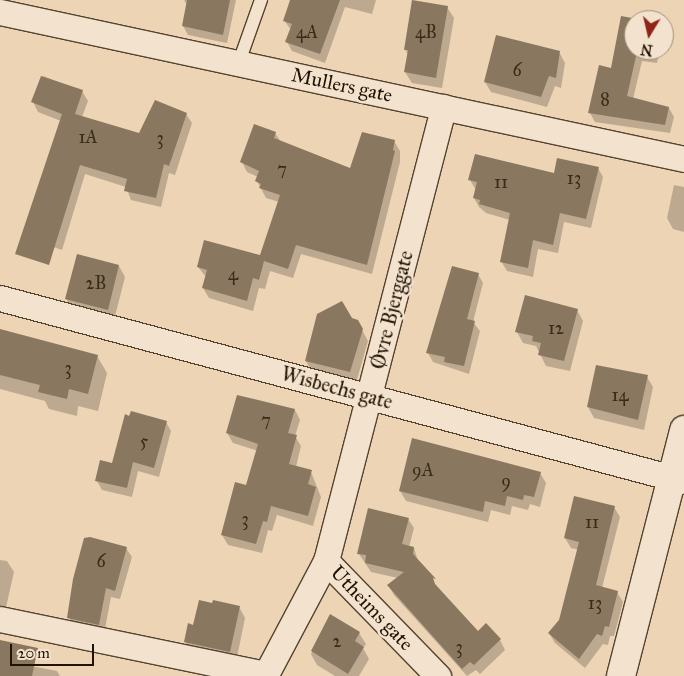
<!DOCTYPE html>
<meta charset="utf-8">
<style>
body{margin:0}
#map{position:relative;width:684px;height:676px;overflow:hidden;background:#ecd4b4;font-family:"IM FELL Great Primer",serif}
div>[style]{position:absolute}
.shadow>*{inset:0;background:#0003}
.building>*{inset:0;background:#8a775f}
.roads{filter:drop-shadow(1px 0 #53432f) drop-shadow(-1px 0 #53432f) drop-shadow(0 1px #53432f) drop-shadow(0 -1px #53432f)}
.lane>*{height:12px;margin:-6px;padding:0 6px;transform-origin:6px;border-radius:6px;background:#f3e3ce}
.street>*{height:25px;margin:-12.5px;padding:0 12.5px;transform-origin:12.5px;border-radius:12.5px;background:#f3e3ce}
.secondary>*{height:28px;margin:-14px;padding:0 14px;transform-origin:14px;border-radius:14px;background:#f3e3ce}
span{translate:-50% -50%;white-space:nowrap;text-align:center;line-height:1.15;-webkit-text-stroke:5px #f3e3ce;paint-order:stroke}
.number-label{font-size:18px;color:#3a2c1a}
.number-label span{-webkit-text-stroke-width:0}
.street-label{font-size:20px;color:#201303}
.north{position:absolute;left:624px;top:10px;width:50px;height:50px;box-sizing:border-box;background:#f3e3ce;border:1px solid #9f907d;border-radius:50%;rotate:189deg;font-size:14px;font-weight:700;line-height:20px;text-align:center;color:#201303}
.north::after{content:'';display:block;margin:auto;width:18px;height:22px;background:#8f2418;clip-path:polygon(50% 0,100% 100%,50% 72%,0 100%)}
.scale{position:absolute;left:10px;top:644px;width:84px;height:22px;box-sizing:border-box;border:2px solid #201303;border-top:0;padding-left:6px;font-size:15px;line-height:18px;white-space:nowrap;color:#201303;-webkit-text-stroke:4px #f3e3ce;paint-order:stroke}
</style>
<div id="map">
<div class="shadow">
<i style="clip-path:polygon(184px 0,236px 0,227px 43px,188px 35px,183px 26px,187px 5px)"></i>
<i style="clip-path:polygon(305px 0,376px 0,372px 14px,345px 7px,325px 63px,292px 51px,287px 42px,291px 30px,284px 20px)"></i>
<i style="clip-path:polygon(447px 7px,454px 18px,442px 88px,412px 83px,405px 72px,408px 55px,405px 49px)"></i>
<i style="clip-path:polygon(622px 17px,637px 20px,634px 20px,634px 50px,660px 50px,657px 63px,642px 61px,633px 99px,669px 108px,674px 117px,670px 133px,595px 122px,590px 113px,612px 69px)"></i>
<i style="clip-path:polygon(559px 52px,565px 63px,561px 88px,555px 86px,547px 107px,491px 92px,485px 82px)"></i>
<i style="clip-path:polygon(43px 76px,82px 91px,88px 101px,82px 117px,140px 135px,186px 114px,192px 123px,175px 175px,169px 173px,161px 207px,131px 200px,126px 187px,85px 174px,62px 250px,30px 239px,61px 121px,38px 112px,33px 102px)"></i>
<i style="clip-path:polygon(275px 133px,281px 142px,351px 169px,394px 141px,400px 151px,400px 162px,372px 274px,301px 254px,293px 278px,270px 271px,265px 289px,259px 288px,253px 311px,209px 298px,203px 288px,206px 277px,198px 267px,261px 257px,279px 202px,266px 198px,257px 181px,258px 177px,247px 172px,242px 162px)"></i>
<i style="clip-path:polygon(598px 168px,603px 177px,591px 228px,564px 222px,558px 253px,538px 249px,533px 277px,507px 271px,501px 261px,510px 220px,486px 213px,479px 207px,474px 198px,476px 190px,470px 180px,555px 175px)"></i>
<i style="clip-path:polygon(674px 185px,684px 187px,684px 232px,673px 229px,667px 218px)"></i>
<i style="clip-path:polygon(119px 266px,125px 277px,114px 320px,73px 309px,66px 299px)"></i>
<i style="clip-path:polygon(478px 274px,483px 283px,473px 322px,480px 331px,469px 374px,433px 362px,428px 353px)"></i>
<i style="clip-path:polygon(577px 310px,583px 321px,570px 371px,546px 366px,536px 346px,523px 343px,517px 332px)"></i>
<i style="clip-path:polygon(351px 319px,357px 321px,368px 341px,356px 383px,312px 372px,306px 361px)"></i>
<i style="clip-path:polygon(0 331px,97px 356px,107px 373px,98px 411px,78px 406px,77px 416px,49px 409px,45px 401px,0 389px)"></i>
<i style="clip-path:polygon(647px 377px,653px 387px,644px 430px,594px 418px,588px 407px)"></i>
<i style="clip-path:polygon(295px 410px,300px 420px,295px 436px,301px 446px,296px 467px,311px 472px,321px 497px,313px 526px,277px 515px,272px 531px,268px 530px,262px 553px,228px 545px,222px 535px,247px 487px,258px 451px,233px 443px,227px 433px)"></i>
<i style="clip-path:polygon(166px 422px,171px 431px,159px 477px,138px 471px,132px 497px,102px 490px,97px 481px)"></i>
<i style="clip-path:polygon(540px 473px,546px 483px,540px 507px,530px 504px,528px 510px,512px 506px,510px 515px,491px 510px,488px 522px,406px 501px,400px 491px)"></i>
<i style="clip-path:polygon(614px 507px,620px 517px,602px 588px,617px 592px,623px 602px,614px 636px,610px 636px,608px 645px,603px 644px,585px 668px,555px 643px,549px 633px,560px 620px,579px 550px,571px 548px,565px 538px)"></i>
<i style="clip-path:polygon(408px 519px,414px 528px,409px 547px,414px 548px,418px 561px,437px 587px,478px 633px,500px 640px,505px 650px,480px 674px,476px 670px,467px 676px,394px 595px,389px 586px,398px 578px,371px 572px,359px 554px)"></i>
<i style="clip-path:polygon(126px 548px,132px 557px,120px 599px,111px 597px,104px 634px,74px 627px,69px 618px)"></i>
<i style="clip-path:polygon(0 560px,7px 561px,14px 572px,4px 616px,0 616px)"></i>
<i style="clip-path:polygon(239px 607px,245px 618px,236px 662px,191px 653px,185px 642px,194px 626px)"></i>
<i style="clip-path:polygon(330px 616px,359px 633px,366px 644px,363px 648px,369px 659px,359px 676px,335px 676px,317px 665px,311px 654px)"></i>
<i style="clip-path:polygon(26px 665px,57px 671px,60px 676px,24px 676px)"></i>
</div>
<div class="building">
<i style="clip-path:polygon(187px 0,230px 0,223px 35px,182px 26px)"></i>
<i style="clip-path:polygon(290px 0,340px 0,320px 54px,285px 42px,292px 24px,283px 21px)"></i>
<i style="clip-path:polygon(412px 0,448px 6px,436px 78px,404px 72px,408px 50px,404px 50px)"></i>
<i style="clip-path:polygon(621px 16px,643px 20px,634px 20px,634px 50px,654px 50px,653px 55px,637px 52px,627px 96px,669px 107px,665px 125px,588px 113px,599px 65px,611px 68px)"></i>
<i style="clip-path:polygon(496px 35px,560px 51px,556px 78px,549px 76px,541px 97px,484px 82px)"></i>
<i style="clip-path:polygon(41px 76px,83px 90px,75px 114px,139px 133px,155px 100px,187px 113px,169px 166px,164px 164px,156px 198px,124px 191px,127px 179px,80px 165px,49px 265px,15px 254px,62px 114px,31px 102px)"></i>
<i style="clip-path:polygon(254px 124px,276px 132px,274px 138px,350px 168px,362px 132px,395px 140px,393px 150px,395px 151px,367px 265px,296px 245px,288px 269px,264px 261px,259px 280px,253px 278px,247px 301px,202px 288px,207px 270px,197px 267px,204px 240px,260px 255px,280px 195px,259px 188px,261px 184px,255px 181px,259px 171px,240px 162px)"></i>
<i style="clip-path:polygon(475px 154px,554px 173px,557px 158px,599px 167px,586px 219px,560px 213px,553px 245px,533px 240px,528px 268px,500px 262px,510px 213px,479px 204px,480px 200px,473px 198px,477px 182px,468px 180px)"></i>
<i style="clip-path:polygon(77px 254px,119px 265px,108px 310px,65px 299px)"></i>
<i style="clip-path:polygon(452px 266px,479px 273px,467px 319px,475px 321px,464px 366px,444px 362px,445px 357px,426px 353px)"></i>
<i style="clip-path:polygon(525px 295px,578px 309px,564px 361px,538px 355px,541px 343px,532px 341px,533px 336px,515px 332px)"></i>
<i style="clip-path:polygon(342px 301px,352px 318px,358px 320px,363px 329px,350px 372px,305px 361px,317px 314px)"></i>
<i style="clip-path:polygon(0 329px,98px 355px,88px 394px,69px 389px,67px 399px,38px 392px,40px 385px,0 375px)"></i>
<i style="clip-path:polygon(596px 365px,648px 375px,638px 420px,587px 407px)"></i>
<i style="clip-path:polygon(237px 395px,295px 409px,288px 433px,297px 435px,289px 464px,312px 470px,308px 484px,316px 487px,308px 516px,271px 506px,267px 522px,263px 521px,256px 544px,221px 535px,235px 482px,246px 485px,258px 444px,226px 433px)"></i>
<i style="clip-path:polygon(131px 411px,167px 421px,154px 468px,133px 462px,127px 488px,95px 481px,100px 460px,112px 463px,125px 414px,129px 416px)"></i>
<i style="clip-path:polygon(412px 438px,541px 472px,534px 497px,524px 495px,523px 500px,507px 496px,505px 506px,485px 501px,483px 512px,399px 491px)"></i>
<i style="clip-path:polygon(574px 496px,615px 506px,596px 585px,618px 591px,609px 627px,605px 626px,602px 636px,597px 634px,579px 659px,548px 633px,559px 620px,579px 542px,564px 538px)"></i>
<i style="clip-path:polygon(368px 508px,409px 518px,402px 544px,414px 547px,413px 554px,436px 579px,433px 578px,435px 584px,478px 631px,486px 623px,501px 639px,474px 665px,470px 662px,462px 669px,387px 585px,404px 572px,365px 563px,366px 555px,357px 554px)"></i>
<i style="clip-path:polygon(90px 537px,127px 547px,115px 591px,106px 588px,99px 625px,67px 618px,73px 579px,84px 538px)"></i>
<i style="clip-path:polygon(199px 600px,212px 603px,213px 600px,240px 606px,230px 652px,184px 642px,188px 623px,193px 625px)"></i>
<i style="clip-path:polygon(330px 614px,360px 632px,355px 641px,364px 647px,348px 674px,311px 651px)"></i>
<i style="clip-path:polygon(0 640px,38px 648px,32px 676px,0 676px)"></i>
</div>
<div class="roads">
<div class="lane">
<i style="left:239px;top:62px;width:66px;rotate:-70.5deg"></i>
</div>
<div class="street">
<i style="left:0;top:12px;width:700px;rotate:12.13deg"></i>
<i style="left:0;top:298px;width:708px;rotate:14.98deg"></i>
<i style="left:326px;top:561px;width:161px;rotate:45.8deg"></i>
<i style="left:0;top:619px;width:272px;rotate:11.7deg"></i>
<i style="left:265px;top:676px;width:130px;rotate:-62.1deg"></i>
<i style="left:326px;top:561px;width:469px;rotate:-75.5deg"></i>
</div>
<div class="secondary">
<i style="left:621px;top:676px;width:254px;rotate:-75.6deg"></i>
</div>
</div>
<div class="number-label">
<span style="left:307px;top:32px">4A</span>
<span style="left:426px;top:32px">4B</span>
<span style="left:517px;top:70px">6</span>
<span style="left:605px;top:99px">8</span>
<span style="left:88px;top:137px">1A</span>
<span style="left:160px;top:138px">3</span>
<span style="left:282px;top:169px">7</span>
<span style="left:574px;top:178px">13</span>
<span style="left:501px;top:182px">11</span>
<span style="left:233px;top:274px">4</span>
<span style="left:96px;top:283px">2B</span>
<span style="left:556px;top:328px">12</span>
<span style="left:68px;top:368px">3</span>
<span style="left:620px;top:395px">14</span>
<span style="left:266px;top:420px">7</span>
<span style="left:144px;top:441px">5</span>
<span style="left:423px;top:470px">9A</span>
<span style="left:506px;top:481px">9</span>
<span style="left:245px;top:519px">3</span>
<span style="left:592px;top:522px">11</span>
<span style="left:101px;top:561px">6</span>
<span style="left:595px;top:603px">13</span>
<span style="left:337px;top:641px">2</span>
<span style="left:459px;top:647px">3</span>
</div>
<div class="street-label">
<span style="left:342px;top:85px;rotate:12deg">Mullers gate</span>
<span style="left:392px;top:310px;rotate:-76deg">Øvre Bjerggate</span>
<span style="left:337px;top:388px;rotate:15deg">Wisbechs gate</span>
<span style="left:372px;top:608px;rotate:46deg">Utheims gate</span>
</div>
<div class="north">N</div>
<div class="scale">20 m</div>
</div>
